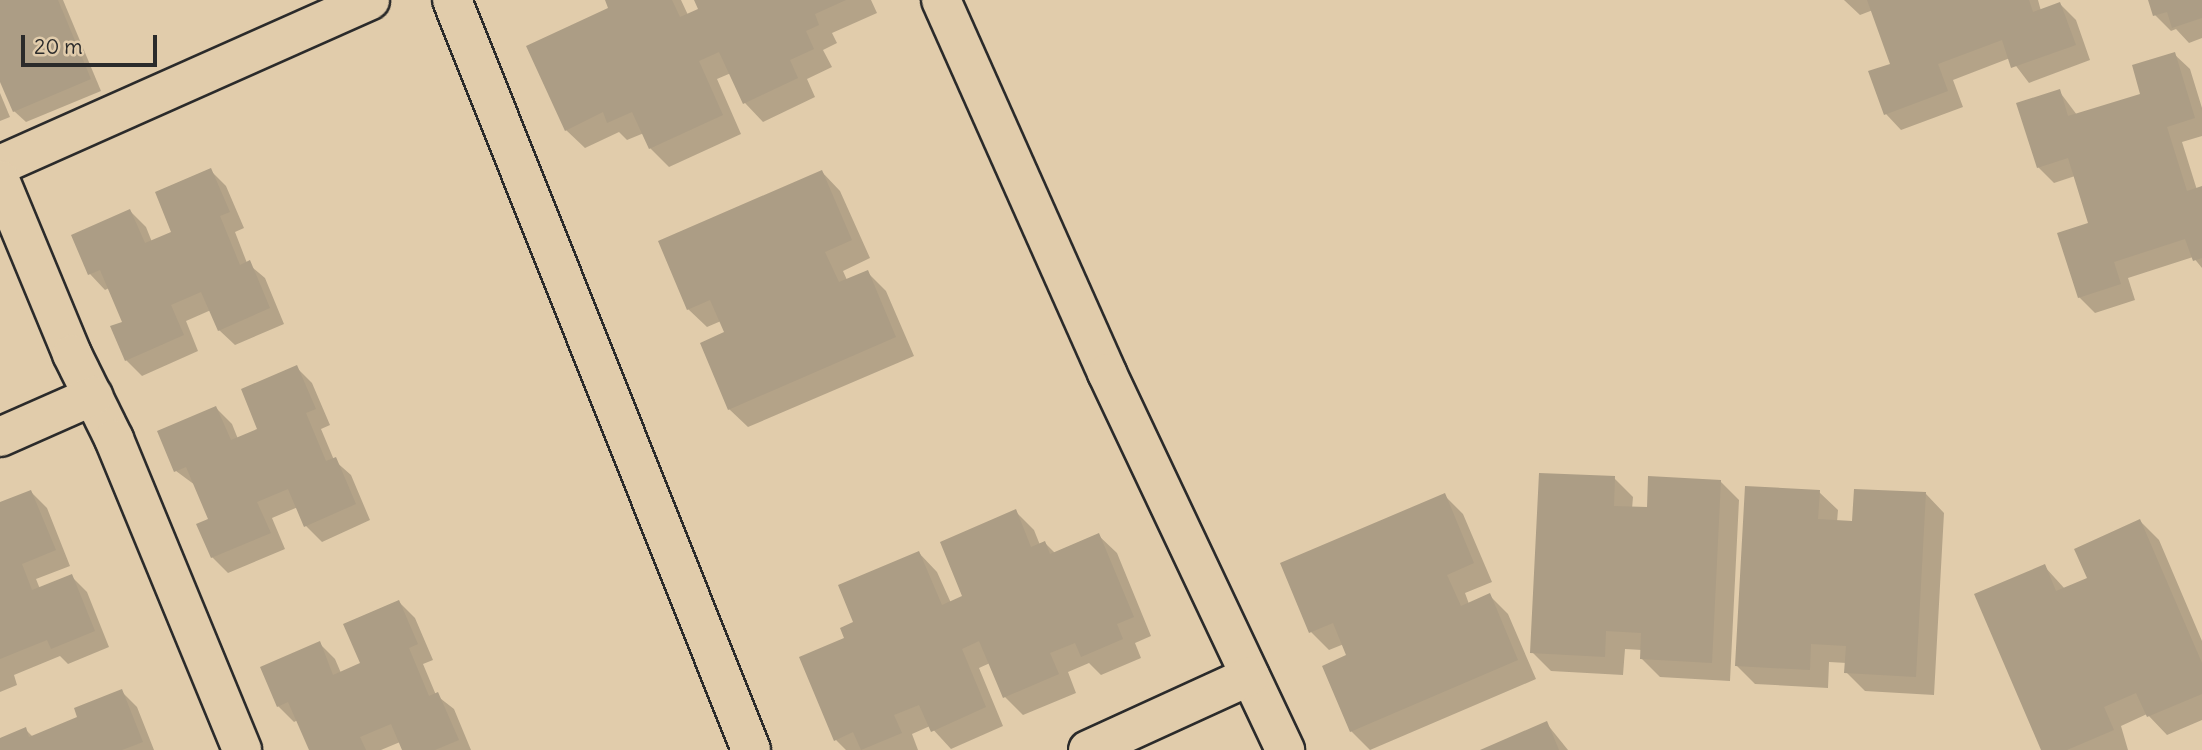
<!DOCTYPE html>
<style>
body{margin:0}
#map{position:relative;width:2202px;height:750px;overflow:hidden;background:#e1ccab;font-family:Delius,sans-serif}
div>[style]{position:absolute}
.shadow>*{inset:0;background:#0003}
.building>*{inset:0;background:#ac9d85}
.roads{filter:drop-shadow(2px 0 #2b2b2b) drop-shadow(-2px 0 #2b2b2b) drop-shadow(0 2px #2b2b2b) drop-shadow(0 -2px #2b2b2b)}
.minor>*{height:38px;margin:-19px;padding:0 19px;transform-origin:19px;border-radius:19px;background:#e1ccab}
span{translate:-50% -50%;white-space:nowrap;text-align:center;line-height:1.15;-webkit-text-stroke:7px #e1ccab;paint-order:stroke}
.scale{position:absolute;left:21px;top:35px;width:136px;height:32px;box-sizing:border-box;border:4px solid #2b2b2b;border-top:0;padding-left:9px;font-size:21px;line-height:24px;white-space:nowrap;color:#2b2b2b;-webkit-text-stroke:5px #e1ccab;paint-order:stroke}
</style>
<div id="map">
<div class="shadow">
<i style="clip-path:polygon(0 0,63px 0,101px 91px,26px 122px,14px 111px,0 77px)"></i>
<i style="clip-path:polygon(607px 0,681px 0,688px 15px,700px 10px,696px 0,871px 0,877px 13px,832px 33px,837px 43px,823px 50px,832px 67px,807px 79px,815px 97px,763px 122px,745px 103px,731px 73px,717px 79px,741px 134px,669px 167px,650px 148px,644px 133px,627px 140px,619px 132px,585px 148px,566px 130px,611px 9px)"></i>
<i style="clip-path:polygon(1844px 0,2038px 0,2041px 11px,2060px 4px,2076px 20px,2090px 60px,2029px 83px,2010px 58px,1953px 80px,1963px 107px,1901px 130px,1886px 114px,1892px 65px,1873px 10px,1860px 15px)"></i>
<i style="clip-path:polygon(2150px 0,2202px 0,2202px 38px,2189px 43px,2176px 29px,2171px 31px,2155px 15px)"></i>
<i style="clip-path:polygon(2174px 54px,2190px 69px,2202px 108px,2202px 136px,2182px 142px,2197px 190px,2202px 188px,2202px 268px,2193px 257px,2128px 278px,2135px 300px,2095px 313px,2079px 297px,2090px 224px,2075px 176px,2054px 183px,2038px 167px,2059px 91px,2077px 115px,2143px 95px)"></i>
<i style="clip-path:polygon(0 93px,10px 117px,0 121px)"></i>
<i style="clip-path:polygon(210px 170px,226px 186px,244px 228px,235px 232px,247px 263px,265px 278px,284px 324px,235px 345px,219px 330px,211px 310px,186px 321px,198px 351px,142px 376px,126px 360px,124px 323px,109px 288px,105px 290px,90px 274px,130px 211px,146px 227px,152px 242px,173px 233px)"></i>
<i style="clip-path:polygon(822px 172px,840px 191px,870px 258px,843px 271px,847px 280px,867px 272px,886px 291px,914px 356px,748px 427px,729px 409px,726px 333px,721px 321px,707px 327px,688px 309px)"></i>
<i style="clip-path:polygon(296px 367px,312px 383px,330px 425px,321px 429px,334px 460px,351px 475px,370px 520px,322px 542px,306px 526px,298px 507px,272px 518px,285px 549px,228px 573px,212px 557px,210px 520px,195px 485px,176px 471px,216px 408px,232px 424px,238px 439px,259px 429px)"></i>
<i style="clip-path:polygon(1614px 478px,1633px 497px,1632px 509px,1649px 509px,1720px 481px,1739px 500px,1730px 681px,1660px 677px,1642px 659px,1642px 650px,1625px 649px,1623px 675px,1551px 671px,1532px 652px)"></i>
<i style="clip-path:polygon(31px 492px,47px 508px,70px 566px,36px 579px,40px 589px,71px 576px,87px 592px,109px 647px,68px 664px,60px 656px,14px 675px,17px 685px,0 692px,0 504px)"></i>
<i style="clip-path:polygon(1819px 492px,1838px 510px,1837px 522px,1853px 523px,1926px 494px,1944px 513px,1934px 695px,1865px 691px,1846px 672px,1847px 663px,1829px 662px,1828px 688px,1755px 684px,1737px 666px)"></i>
<i style="clip-path:polygon(1444px 495px,1463px 514px,1492px 582px,1465px 593px,1469px 604px,1489px 595px,1508px 614px,1536px 679px,1370px 750px,1351px 731px,1324px 667px,1348px 656px,1344px 644px,1329px 650px,1311px 632px)"></i>
<i style="clip-path:polygon(1015px 511px,1034px 530px,1040px 545px,1045px 543px,1055px 553px,1098px 535px,1117px 553px,1151px 636px,1135px 643px,1141px 658px,1101px 675px,1089px 663px,1068px 672px,1076px 693px,1023px 715px,1004px 696px,990px 663px,979px 668px,1003px 726px,951px 749px,930px 726px,912px 734px,918px 750px,846px 750px,836px 740px,846px 639px,855px 623px,919px 553px,937px 572px,951px 603px,965px 597px)"></i>
<i style="clip-path:polygon(2140px 521px,2159px 540px,2202px 641px,2202px 720px,2167px 735px,2147px 714px,2121px 726px,2128px 750px,2043px 750px,2044px 566px,2065px 589px,2089px 579px)"></i>
<i style="clip-path:polygon(399px 602px,415px 618px,433px 660px,423px 664px,436px 695px,454px 709px,471px 750px,404px 750px,400px 742px,381px 750px,311px 750px,298px 720px,294px 722px,278px 706px,319px 643px,335px 659px,341px 673px,362px 664px)"></i>
<i style="clip-path:polygon(121px 691px,137px 707px,154px 750px,0 750px,0 740px,25px 729px,33px 737px,80px 718px)"></i>
<i style="clip-path:polygon(1547px 724px,1568px 750px,1484px 750px)"></i>
</div>
<div class="building">
<i style="clip-path:polygon(0 0,58px 0,91px 79px,13px 112px,0 82px)"></i>
<i style="clip-path:polygon(605px 0,672px 0,680px 17px,698px 9px,694px 0,846px 0,815px 14px,819px 25px,806px 31px,814px 49px,790px 60px,798px 78px,743px 104px,719px 52px,699px 61px,723px 115px,649px 149px,632px 112px,607px 123px,603px 112px,565px 131px,526px 46px,608px 8px)"></i>
<i style="clip-path:polygon(1867px 0,2029px 0,2033px 12px,2060px 2px,2076px 45px,2011px 68px,2002px 40px,1938px 64px,1948px 91px,1884px 115px,1868px 71px,1890px 64px)"></i>
<i style="clip-path:polygon(2148px 0,2202px 0,2202px 18px,2172px 28px,2167px 12px,2153px 16px)"></i>
<i style="clip-path:polygon(2175px 52px,2195px 118px,2167px 127px,2187px 191px,2202px 186px,2202px 258px,2193px 261px,2185px 239px,2114px 262px,2121px 284px,2078px 298px,2057px 233px,2088px 223px,2068px 158px,2037px 168px,2016px 103px,2060px 89px,2068px 116px,2140px 94px,2132px 65px)"></i>
<i style="clip-path:polygon(211px 168px,230px 212px,220px 216px,240px 265px,250px 260px,270px 308px,218px 331px,201px 292px,171px 305px,184px 335px,125px 361px,110px 326px,122px 322px,100px 270px,88px 275px,71px 235px,130px 209px,145px 243px,171px 232px,155px 192px)"></i>
<i style="clip-path:polygon(822px 170px,852px 240px,825px 252px,839px 282px,868px 270px,896px 337px,728px 410px,700px 343px,724px 332px,710px 300px,687px 310px,658px 241px)"></i>
<i style="clip-path:polygon(297px 365px,316px 409px,306px 413px,326px 461px,336px 457px,356px 504px,304px 527px,288px 489px,257px 502px,271px 533px,211px 558px,196px 524px,208px 519px,186px 467px,174px 472px,157px 431px,216px 406px,231px 440px,257px 429px,241px 389px)"></i>
<i style="clip-path:polygon(1539px 473px,1615px 476px,1614px 506px,1647px 507px,1648px 476px,1721px 480px,1712px 663px,1640px 659px,1641px 633px,1606px 631px,1605px 657px,1530px 653px)"></i>
<i style="clip-path:polygon(1745px 486px,1820px 490px,1818px 519px,1852px 521px,1854px 489px,1926px 492px,1916px 677px,1844px 673px,1846px 646px,1811px 644px,1810px 670px,1735px 666px)"></i>
<i style="clip-path:polygon(31px 490px,56px 550px,22px 564px,32px 590px,72px 574px,95px 631px,51px 649px,47px 640px,0 659px,0 502px)"></i>
<i style="clip-path:polygon(1445px 493px,1474px 563px,1447px 575px,1461px 606px,1490px 593px,1518px 660px,1350px 732px,1322px 666px,1346px 655px,1333px 623px,1309px 633px,1280px 563px)"></i>
<i style="clip-path:polygon(1016px 509px,1031px 547px,1045px 541px,1050px 554px,1099px 533px,1134px 617px,1117px 624px,1123px 639px,1081px 657px,1075px 643px,1050px 653px,1059px 674px,1003px 698px,979px 641px,962px 649px,986px 707px,931px 732px,919px 705px,894px 715px,902px 733px,861px 750px,853px 732px,834px 741px,799px 657px,844px 638px,840px 628px,853px 622px,838px 585px,919px 551px,942px 605px,962px 596px,940px 542px)"></i>
<i style="clip-path:polygon(2140px 519px,2202px 663px,2202px 694px,2147px 717px,2136px 693px,2104px 707px,2114px 730px,2067px 750px,2041px 750px,1974px 594px,2045px 564px,2056px 591px,2087px 578px,2074px 549px)"></i>
<i style="clip-path:polygon(399px 600px,418px 644px,409px 648px,429px 696px,438px 692px,459px 740px,435px 750px,402px 750px,391px 724px,360px 737px,366px 750px,309px 750px,288px 702px,277px 707px,260px 667px,320px 641px,333px 675px,360px 663px,343px 624px)"></i>
<i style="clip-path:polygon(122px 689px,143px 742px,122px 750px,0 750px,0 738px,26px 727px,29px 737px,77px 717px,74px 708px)"></i>
<i style="clip-path:polygon(1547px 721px,1559px 750px,1480px 750px)"></i>
</div>
<div class="roads">
<div class="minor">
<i style="left:452px;top:0;width:807px;rotate:68.26deg"></i>
<i style="left:941px;top:0;width:408px;rotate:66deg"></i>
<i style="left:1107px;top:373px;width:417px;rotate:64.7deg"></i>
<i style="left:0;top:165px;width:405px;rotate:-24deg"></i>
<i style="left:0;top:180px;width:188px;rotate:67.5deg"></i>
<i style="left:72px;top:354px;width:95px;rotate:63.7deg"></i>
<i style="left:114px;top:439px;width:336px;rotate:67.6deg"></i>
<i style="left:0;top:437px;width:102px;rotate:-23.8deg"></i>
<i style="left:1088px;top:750px;width:178px;rotate:-24.6deg"></i>
</div>
</div>
<div class="scale">20 m</div>
</div>
